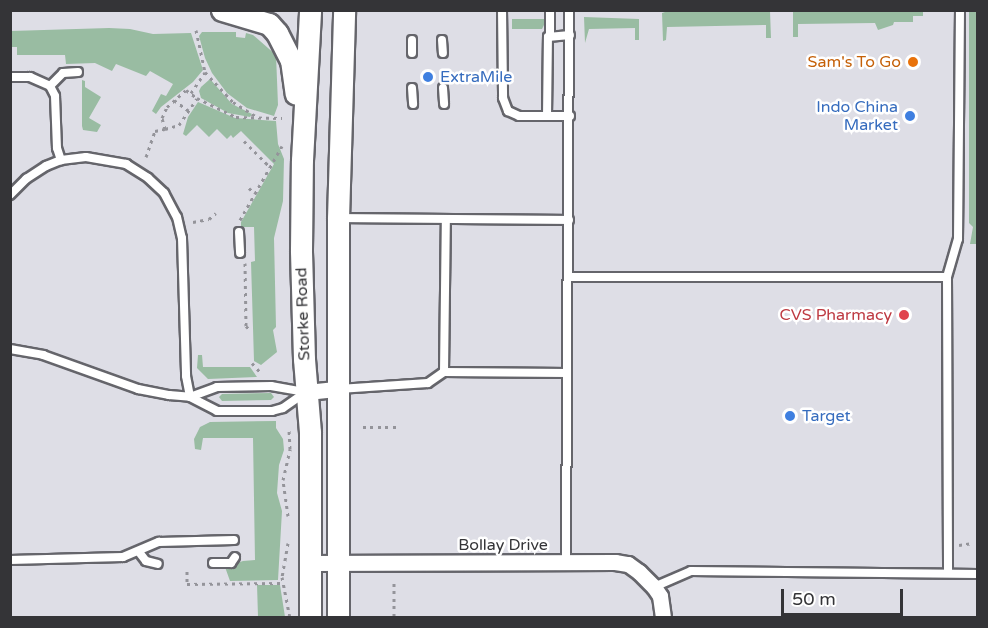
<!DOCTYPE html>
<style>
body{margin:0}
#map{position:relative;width:988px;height:628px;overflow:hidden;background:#dedee6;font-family:"Varela Round",sans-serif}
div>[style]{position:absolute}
.green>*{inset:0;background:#99bca2}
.path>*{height:3px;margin-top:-1.5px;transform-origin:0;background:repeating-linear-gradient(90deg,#94949a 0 3px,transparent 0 7.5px)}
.roads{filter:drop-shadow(2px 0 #65656b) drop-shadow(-2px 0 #65656b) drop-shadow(0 2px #65656b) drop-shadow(0 -2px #65656b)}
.service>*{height:8px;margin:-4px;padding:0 4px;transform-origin:4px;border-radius:4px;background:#fff}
.minor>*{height:15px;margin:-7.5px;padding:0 7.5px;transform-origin:7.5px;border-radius:7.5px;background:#fff}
.secondary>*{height:21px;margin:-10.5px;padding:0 10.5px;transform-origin:10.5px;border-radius:10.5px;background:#fff}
.dots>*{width:16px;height:16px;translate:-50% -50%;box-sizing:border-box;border:3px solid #fff;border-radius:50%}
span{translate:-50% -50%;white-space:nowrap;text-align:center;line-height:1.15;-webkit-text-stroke:5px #fff;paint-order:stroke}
.food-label{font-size:16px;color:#c56008}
.right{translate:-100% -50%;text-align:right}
.shop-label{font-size:16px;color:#366cbe}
.left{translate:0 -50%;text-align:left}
.street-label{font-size:16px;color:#343437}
.health-label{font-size:16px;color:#be3a42}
.frame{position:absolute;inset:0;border:12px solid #343437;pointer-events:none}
.scale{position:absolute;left:781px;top:589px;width:122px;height:27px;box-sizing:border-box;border:3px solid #343437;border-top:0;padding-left:8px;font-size:18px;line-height:21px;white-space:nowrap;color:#343437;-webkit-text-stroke:4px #fff;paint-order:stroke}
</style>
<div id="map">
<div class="green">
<i style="clip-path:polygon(671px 10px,770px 11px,771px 38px,766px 38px,766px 25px,667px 27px,666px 40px,663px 41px,662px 13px)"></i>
<i style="clip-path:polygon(977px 10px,978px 234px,977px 244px,970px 244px,973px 227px,969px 223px,969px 12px)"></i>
<i style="clip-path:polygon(923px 11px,923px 16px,913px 16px,913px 22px,894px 22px,893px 25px,878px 30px,875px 23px,798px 24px,798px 37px,793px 37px,793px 11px)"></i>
<i style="clip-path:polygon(584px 17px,639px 19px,639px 40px,635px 40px,635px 28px,589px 29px,585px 43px)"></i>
<i style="clip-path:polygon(512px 19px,545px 19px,546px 21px,542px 29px,512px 29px)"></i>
<i style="clip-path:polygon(109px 28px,130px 29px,153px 34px,191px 33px,203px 70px,193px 82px,161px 107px,156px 114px,152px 111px,161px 94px,166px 96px,173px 84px,150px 71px,146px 76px,116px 64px,112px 71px,95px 63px,66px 64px,65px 55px,17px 55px,17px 47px,11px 47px,11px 31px)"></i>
<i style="clip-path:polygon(202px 32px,236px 32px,236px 37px,245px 38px,246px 33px,253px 35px,276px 55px,278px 105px,274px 116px,247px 108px,227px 93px,212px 73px,205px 58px,199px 36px)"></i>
<i style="clip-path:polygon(210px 79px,232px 104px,252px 114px,250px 117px,228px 113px,201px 98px,199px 91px,201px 87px)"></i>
<i style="clip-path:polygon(82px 80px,85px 81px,85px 87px,101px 97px,89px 118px,101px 125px,97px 132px,83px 130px,82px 126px)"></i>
<i style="clip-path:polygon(198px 102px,235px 118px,276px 121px,278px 144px,284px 159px,283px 201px,274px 238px,276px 327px,273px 330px,277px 352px,261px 365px,254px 361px,251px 262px,255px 261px,254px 227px,241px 227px,241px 222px,274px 164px,241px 131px,233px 138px,231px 135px,227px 139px,217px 129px,209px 137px,197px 125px,186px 136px,183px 134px,188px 117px)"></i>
<i style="clip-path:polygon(198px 355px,202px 355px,203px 367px,250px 367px,257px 377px,208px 379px,197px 368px)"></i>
<i style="clip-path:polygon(271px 393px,274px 397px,271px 400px,222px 401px,219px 397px,222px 394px)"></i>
<i style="clip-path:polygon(276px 421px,276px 428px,283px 439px,284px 450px,279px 465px,277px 493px,282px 511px,278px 580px,230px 581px,225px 567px,243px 561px,255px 560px,253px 438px,203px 438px,201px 450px,195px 449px,194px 439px,200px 427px,210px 422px)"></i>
<i style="clip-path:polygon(257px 585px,280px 585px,285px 617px,258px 617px)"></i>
</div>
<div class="path">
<i style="left:196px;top:30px;width:43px;rotate:77.9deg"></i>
<i style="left:205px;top:72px;width:41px;rotate:47deg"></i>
<i style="left:233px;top:102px;width:26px;rotate:32deg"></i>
<i style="left:191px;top:93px;width:25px;rotate:-56deg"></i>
<i style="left:174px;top:100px;width:19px;rotate:36deg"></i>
<i style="left:165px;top:129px;width:15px;rotate:-16deg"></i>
<i style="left:179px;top:125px;width:32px;rotate:-56deg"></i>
<i style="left:197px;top:98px;width:43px;rotate:26deg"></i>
<i style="left:236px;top:117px;width:46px;rotate:1.2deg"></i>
<i style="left:244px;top:141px;width:38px;rotate:45deg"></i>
<i style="left:146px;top:157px;width:28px;rotate:-71deg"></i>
<i style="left:155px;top:131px;width:10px;rotate:-11deg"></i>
<i style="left:165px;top:129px;width:11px;rotate:-105deg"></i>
<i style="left:162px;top:118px;width:12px;rotate:-66deg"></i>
<i style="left:167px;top:107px;width:25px;rotate:-42deg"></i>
<i style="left:186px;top:90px;width:14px;rotate:36deg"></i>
<i style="left:249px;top:188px;width:8px;rotate:45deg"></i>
<i style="left:240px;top:220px;width:85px;rotate:-60.4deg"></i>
<i style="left:193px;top:222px;width:16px;rotate:-11deg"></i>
<i style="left:209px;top:219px;width:9px;rotate:-41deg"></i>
<i style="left:245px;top:263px;width:63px;rotate:89.1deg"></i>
<i style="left:246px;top:326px;width:7px;rotate:45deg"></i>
<i style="left:252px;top:363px;width:13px;rotate:48deg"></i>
<i style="left:363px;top:427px;width:37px"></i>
<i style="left:288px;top:516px;width:36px;rotate:-98deg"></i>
<i style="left:283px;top:480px;width:32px;rotate:-77deg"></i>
<i style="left:290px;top:449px;width:21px;rotate:-93deg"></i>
<i style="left:288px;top:543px;width:35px;rotate:100deg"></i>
<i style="left:282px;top:577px;width:42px;rotate:79deg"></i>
<i style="left:959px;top:545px;width:14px;rotate:-8deg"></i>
<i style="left:187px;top:571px;width:13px;rotate:90deg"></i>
<i style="left:187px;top:584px;width:96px;rotate:-0.6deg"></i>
<i style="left:394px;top:583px;width:35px;rotate:90deg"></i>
</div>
<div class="roads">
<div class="service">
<i style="left:502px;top:10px;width:88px;rotate:89.3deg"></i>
<i style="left:503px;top:98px;width:14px;rotate:69deg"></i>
<i style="left:508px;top:111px;width:12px;rotate:24deg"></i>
<i style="left:519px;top:116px;width:51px"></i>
<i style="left:550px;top:10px;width:26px;rotate:90deg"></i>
<i style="left:412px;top:40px;width:13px;rotate:90deg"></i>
<i style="left:442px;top:40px;width:13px;rotate:86deg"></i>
<i style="left:10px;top:77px;width:20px"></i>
<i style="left:30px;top:77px;width:22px;rotate:24deg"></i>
<i style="left:50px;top:86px;width:11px;rotate:63deg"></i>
<i style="left:55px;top:96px;width:52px;rotate:87.8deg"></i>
<i style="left:57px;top:148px;width:13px;rotate:72deg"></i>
<i style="left:50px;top:86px;width:18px;rotate:-45deg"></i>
<i style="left:63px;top:73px;width:15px;rotate:-4deg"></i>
<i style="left:412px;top:88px;width:16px;rotate:86deg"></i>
<i style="left:443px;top:88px;width:16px;rotate:86deg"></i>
<i style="left:547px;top:116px;width:79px;rotate:-89.3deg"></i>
<i style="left:548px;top:37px;width:22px;rotate:-5deg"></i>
<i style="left:10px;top:195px;width:23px;rotate:-45deg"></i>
<i style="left:26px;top:179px;width:24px;rotate:-33deg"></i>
<i style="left:46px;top:166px;width:16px;rotate:-22deg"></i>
<i style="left:61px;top:160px;width:25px;rotate:-7deg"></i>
<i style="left:86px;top:157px;width:41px;rotate:9.9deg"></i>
<i style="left:126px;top:164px;width:26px;rotate:32deg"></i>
<i style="left:148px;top:178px;width:22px;rotate:43deg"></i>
<i style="left:164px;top:193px;width:27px;rotate:62deg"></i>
<i style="left:177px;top:217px;width:22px;rotate:77deg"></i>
<i style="left:182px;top:238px;width:138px;rotate:88.3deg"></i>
<i style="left:186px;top:376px;width:21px;rotate:79deg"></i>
<i style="left:339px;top:218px;width:230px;rotate:0.5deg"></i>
<i style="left:239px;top:232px;width:21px;rotate:87deg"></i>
<i style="left:568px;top:277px;width:379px"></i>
<i style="left:947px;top:277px;width:296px;rotate:89.8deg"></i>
<i style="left:947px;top:277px;width:40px;rotate:-74deg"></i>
<i style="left:958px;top:239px;width:229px;rotate:-89.5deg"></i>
<i style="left:10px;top:349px;width:34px;rotate:10deg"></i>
<i style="left:43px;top:355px;width:101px;rotate:19.7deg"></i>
<i style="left:138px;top:389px;width:32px;rotate:11deg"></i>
<i style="left:169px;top:395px;width:21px;rotate:5deg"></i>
<i style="left:190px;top:397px;width:29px;rotate:-20deg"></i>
<i style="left:217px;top:387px;width:54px;rotate:-1.1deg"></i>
<i style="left:271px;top:386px;width:35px;rotate:10deg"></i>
<i style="left:444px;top:372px;width:153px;rotate:-89.3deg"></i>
<i style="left:339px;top:389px;width:89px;rotate:-3.9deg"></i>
<i style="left:428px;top:383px;width:19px;rotate:-35deg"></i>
<i style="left:444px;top:372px;width:123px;rotate:0.5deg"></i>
<i style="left:190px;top:397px;width:30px;rotate:27deg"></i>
<i style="left:217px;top:411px;width:55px"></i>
<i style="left:272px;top:411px;width:11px;rotate:-15deg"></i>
<i style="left:283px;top:408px;width:24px;rotate:-35deg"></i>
<i style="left:139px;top:552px;width:11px;rotate:52deg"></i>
<i style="left:146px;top:561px;width:12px;rotate:14deg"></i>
<i style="left:10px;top:560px;width:113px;rotate:-1.5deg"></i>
<i style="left:123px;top:557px;width:39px;rotate:-23deg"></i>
<i style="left:159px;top:542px;width:75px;rotate:-1.5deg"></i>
<i style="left:566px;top:562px;width:552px;rotate:-89.69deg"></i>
<i style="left:213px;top:563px;width:18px"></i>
<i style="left:231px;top:563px;width:7px;rotate:-56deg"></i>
<i style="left:654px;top:587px;width:40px;rotate:-23.4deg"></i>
<i style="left:691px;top:571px;width:287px;rotate:0.6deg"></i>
</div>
<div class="minor">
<i style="left:307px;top:392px;width:31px;rotate:-6deg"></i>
<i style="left:311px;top:563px;width:304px;rotate:-0.2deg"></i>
<i style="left:615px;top:562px;width:13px;rotate:9deg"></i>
<i style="left:628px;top:564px;width:14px;rotate:36deg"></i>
<i style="left:639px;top:572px;width:21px;rotate:45deg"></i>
<i style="left:654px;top:587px;width:11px;rotate:56deg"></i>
<i style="left:660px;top:596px;width:22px;rotate:82deg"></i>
</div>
<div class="secondary">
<i style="left:222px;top:10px;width:49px;rotate:16.6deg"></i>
<i style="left:269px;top:24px;width:12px;rotate:48deg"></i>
<i style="left:277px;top:33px;width:30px;rotate:63deg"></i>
<i style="left:291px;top:60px;width:34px;rotate:82deg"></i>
<i style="left:310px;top:618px;width:186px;rotate:-90deg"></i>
<i style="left:310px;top:432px;width:73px;rotate:-94.7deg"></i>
<i style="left:304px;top:359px;width:109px;rotate:-91.6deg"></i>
<i style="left:301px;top:250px;width:90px;rotate:-89.4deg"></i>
<i style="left:302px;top:160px;width:150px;rotate:-86.9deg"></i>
<i style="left:338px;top:618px;width:400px;rotate:-90deg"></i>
<i style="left:338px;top:218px;width:208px;rotate:-88.3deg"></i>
</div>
</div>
<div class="dots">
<i style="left:913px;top:62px;background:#e8710a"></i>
<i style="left:428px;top:77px;background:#3f7fe0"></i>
<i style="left:910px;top:116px;background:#3f7fe0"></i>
<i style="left:904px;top:315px;background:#e0444e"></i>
<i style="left:790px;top:416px;background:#3f7fe0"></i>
</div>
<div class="food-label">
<span class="right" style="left:901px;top:62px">Sam's To Go</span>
</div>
<div class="shop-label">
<span class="left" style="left:440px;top:77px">ExtraMile</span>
<span class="right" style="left:898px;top:116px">Indo China<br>Market</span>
<span class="left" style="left:802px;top:416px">Target</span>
</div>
<div class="street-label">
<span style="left:303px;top:314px;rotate:-92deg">Storke Road</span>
<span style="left:503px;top:545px">Bollay Drive</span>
</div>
<div class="health-label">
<span class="right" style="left:892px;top:315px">CVS Pharmacy</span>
</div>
<div class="frame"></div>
<div class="scale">50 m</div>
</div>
